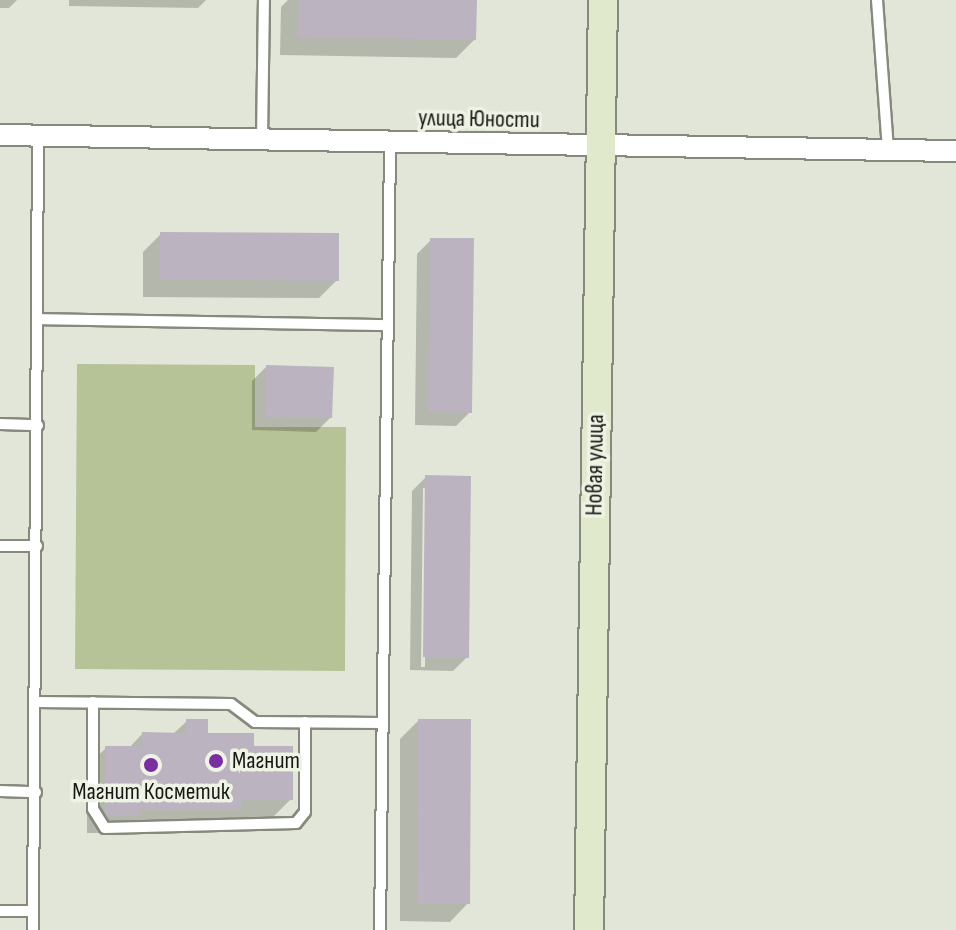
<!DOCTYPE html>
<meta charset="utf-8">
<style>
body{margin:0}
#map{position:relative;width:956px;height:930px;overflow:hidden;background:#e1e6d8;font-family:"Sofia Sans Condensed",sans-serif}
div>[style]{position:absolute}
.green>*{inset:0;background:#b5c397}
.shadow>*{inset:0;background:#0003}
.building>*{inset:0;background:#bbb3c0}
.roads{filter:drop-shadow(2px 0 #858a7d) drop-shadow(-2px 0 #858a7d) drop-shadow(0 2px #858a7d) drop-shadow(0 -2px #858a7d)}
.lane>*{height:10px;margin:-5px;padding:0 5px;transform-origin:5px;border-radius:5px;background:#fff}
.street>*{height:20px;margin:-10px;padding:0 10px;transform-origin:10px;border-radius:10px;background:#fff}
.secondary>*{height:28px;margin:-14px;padding:0 14px;transform-origin:14px;border-radius:14px;background:#e1e9cd}
.dots>*{width:22px;height:22px;translate:-50% -50%;box-sizing:border-box;border:4px solid #eef3e5;border-radius:50%}
span{translate:-50% -50%;white-space:nowrap;text-align:center;line-height:1.15;-webkit-text-stroke:7px #eef3e5;paint-order:stroke}
.street-label{font-size:24px;color:#161813}
.poi-label{font-size:24px;color:#161813}
.left{translate:0 -50%;text-align:left}
</style>
<div id="map">
<div class="green">
<i style="clip-path:polygon(77px 364px,255px 365px,255px 427px,346px 427px,345px 671px,75px 669px)"></i>
</div>
<div class="shadow">
<i style="clip-path:polygon(0 0,17px 0,9px 8px,0 8px)"></i>
<i style="clip-path:polygon(69px 0,206px 0,198px 8px,69px 6px)"></i>
<i style="clip-path:polygon(288px 0,475px 0,474px 40px,456px 58px,280px 55px,281px 7px)"></i>
<i style="clip-path:polygon(161px 234px,337px 280px,319px 298px,143px 297px,143px 252px)"></i>
<i style="clip-path:polygon(431px 240px,470px 412px,456px 426px,415px 425px,417px 254px)"></i>
<i style="clip-path:polygon(266px 367px,330px 418px,316px 432px,252px 430px,252px 381px)"></i>
<i style="clip-path:polygon(evenodd,426px 477px,467px 657px,453px 671px,410px 670px,412px 491px,426px 477px,423px 488px,427px 488px,425px 667px,421px 667px,423px 488px)"></i>
<i style="clip-path:polygon(187px 721px,206px 735px,252px 748px,291px 799px,273px 817px,232px 817px,221px 828px,125px 828px,119px 833px,87px 833px,87px 766px,106px 748px,129px 748px,142px 734px,173px 734px)"></i>
<i style="clip-path:polygon(418px 721px,468px 903px,450px 922px,400px 921px,400px 739px)"></i>
</div>
<div class="building">
<i style="clip-path:polygon(299px 0,477px 0,476px 40px,298px 37px)"></i>
<i style="clip-path:polygon(160px 232px,339px 233px,339px 281px,160px 279px)"></i>
<i style="clip-path:polygon(430px 238px,474px 238px,472px 413px,428px 412px)"></i>
<i style="clip-path:polygon(266px 365px,334px 367px,332px 418px,265px 417px)"></i>
<i style="clip-path:polygon(425px 475px,471px 476px,469px 658px,423px 657px)"></i>
<i style="clip-path:polygon(186px 719px,208px 719px,208px 733px,254px 733px,254px 746px,293px 746px,293px 800px,241px 800px,241px 810px,139px 810px,140px 816px,105px 816px,105px 746px,142px 746px,142px 732px,186px 733px)"></i>
<i style="clip-path:polygon(418px 719px,471px 719px,470px 904px,417px 904px)"></i>
</div>
<div class="roads">
<div class="lane">
<i style="left:877px;top:0;width:150px;rotate:85.8deg"></i>
<i style="left:262px;top:140px;width:140px;rotate:-89.2deg"></i>
<i style="left:37px;top:319px;width:350px;rotate:1deg"></i>
<i style="left:0;top:424px;width:38px;rotate:2deg"></i>
<i style="left:0;top:546px;width:37px"></i>
<i style="left:36px;top:702px;width:195px;rotate:0.6deg"></i>
<i style="left:231px;top:704px;width:30px;rotate:37deg"></i>
<i style="left:255px;top:722px;width:126px;rotate:0.5deg"></i>
<i style="left:93px;top:702px;width:107px;rotate:90deg"></i>
<i style="left:93px;top:809px;width:22px;rotate:58deg"></i>
<i style="left:105px;top:828px;width:191px;rotate:-1.5deg"></i>
<i style="left:296px;top:823px;width:14px;rotate:-51deg"></i>
<i style="left:305px;top:812px;width:90px;rotate:-90deg"></i>
<i style="left:0;top:791px;width:36px;rotate:2deg"></i>
<i style="left:0;top:911px;width:33px"></i>
<i style="left:33px;top:930px;width:794px;rotate:-89.64deg"></i>
<i style="left:380px;top:930px;width:787px;rotate:-89.27deg"></i>
</div>
<div class="street">
<i style="left:0;top:135px;width:956px;rotate:0.96deg"></i>
</div>
<div class="secondary">
<i style="left:589px;top:930px;width:930px;rotate:-89.14deg"></i>
</div>
</div>
<div class="dots">
<i style="left:216px;top:761px;background:#7a2fa1"></i>
<i style="left:151px;top:765px;background:#7a2fa1"></i>
</div>
<div class="street-label">
<span style="left:479px;top:119px;rotate:1deg">улица Юности</span>
<span style="left:595px;top:465px;rotate:-89deg">Новая улица</span>
</div>
<div class="poi-label">
<span class="left" style="left:232px;top:761px">Магнит</span>
<span style="left:151px;top:792px">Магнит Косметик</span>
</div>
</div>
